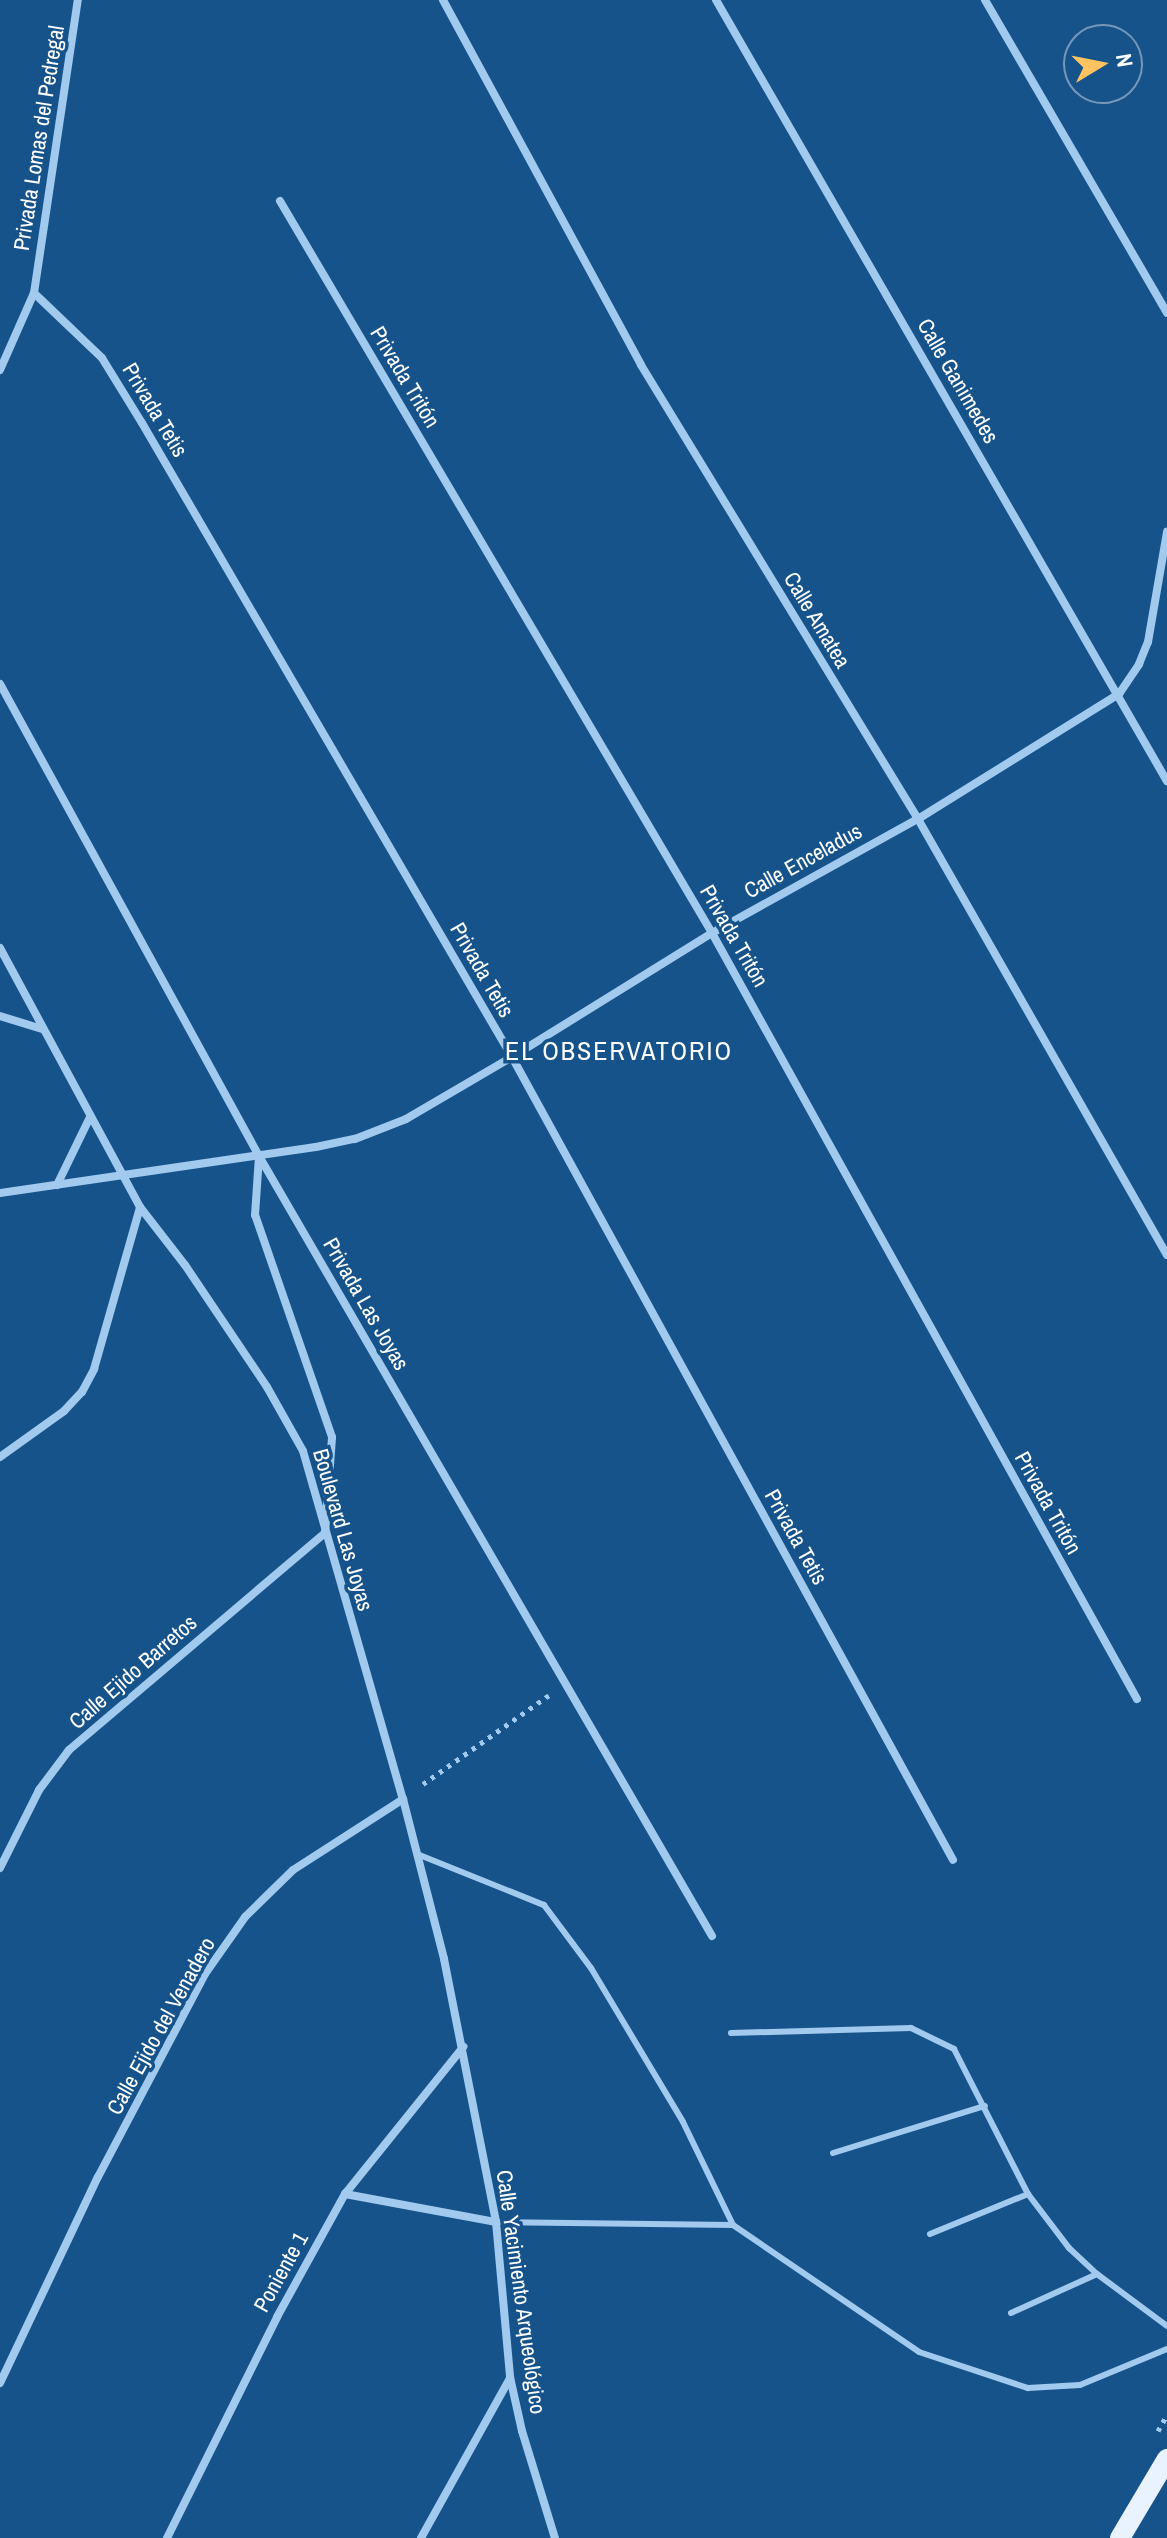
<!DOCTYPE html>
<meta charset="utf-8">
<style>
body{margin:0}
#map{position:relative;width:1167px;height:2538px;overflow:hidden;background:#17538b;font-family:"Archivo Narrow",sans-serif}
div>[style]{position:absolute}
.path>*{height:5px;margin-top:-2.5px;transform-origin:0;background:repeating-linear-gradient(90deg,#a1caee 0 4px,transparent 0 10px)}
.service>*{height:6px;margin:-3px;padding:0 3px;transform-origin:3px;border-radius:3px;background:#a1caee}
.minor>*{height:8px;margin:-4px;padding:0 4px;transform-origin:4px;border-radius:4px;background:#a1caee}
.primary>*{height:20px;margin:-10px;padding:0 10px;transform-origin:10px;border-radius:10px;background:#e9f3ff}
span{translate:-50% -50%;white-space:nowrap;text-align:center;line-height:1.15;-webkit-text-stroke:7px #17538b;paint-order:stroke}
.street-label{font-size:22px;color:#fff}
.quarter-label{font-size:26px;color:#fff;letter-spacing:2px}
.north{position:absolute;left:1063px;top:24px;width:80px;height:80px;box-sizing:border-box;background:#17538b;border:2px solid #7498b9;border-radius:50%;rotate:80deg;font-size:22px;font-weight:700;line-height:32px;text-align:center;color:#fff}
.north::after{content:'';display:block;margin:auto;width:28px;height:36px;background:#ffc45f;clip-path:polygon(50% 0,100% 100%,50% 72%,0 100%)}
</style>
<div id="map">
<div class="path">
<i style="left:423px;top:1784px;width:154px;rotate:-35.2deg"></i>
<i style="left:1158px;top:2431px;width:18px;rotate:-61deg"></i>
</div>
<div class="service">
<i style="left:417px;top:1854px;width:137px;rotate:21.9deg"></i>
<i style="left:544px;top:1905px;width:79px;rotate:53.3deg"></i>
<i style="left:591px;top:1968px;width:179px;rotate:59.1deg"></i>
<i style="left:683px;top:2122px;width:114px;rotate:64.1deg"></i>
<i style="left:731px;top:2033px;width:180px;rotate:-1.6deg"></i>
<i style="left:911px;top:2028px;width:48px;rotate:26deg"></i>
<i style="left:954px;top:2049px;width:163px;rotate:63deg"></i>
<i style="left:1028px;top:2194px;width:68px;rotate:52.8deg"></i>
<i style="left:1069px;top:2248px;width:38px;rotate:43deg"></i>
<i style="left:833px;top:2153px;width:159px;rotate:-17.2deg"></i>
<i style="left:496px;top:2222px;width:237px;rotate:0.7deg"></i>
<i style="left:733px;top:2225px;width:225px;rotate:34.3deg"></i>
<i style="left:919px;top:2352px;width:115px;rotate:18.3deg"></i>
<i style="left:1028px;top:2388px;width:52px;rotate:-3.3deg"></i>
<i style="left:1080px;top:2385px;width:94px;rotate:-22.5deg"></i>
<i style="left:930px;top:2234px;width:106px;rotate:-22.2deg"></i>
<i style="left:1011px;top:2313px;width:94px;rotate:-24.4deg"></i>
<i style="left:1097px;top:2274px;width:87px;rotate:36.6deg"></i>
</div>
<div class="minor">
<i style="left:443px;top:0;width:415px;rotate:61.5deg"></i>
<i style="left:641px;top:365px;width:532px;rotate:58.61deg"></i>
<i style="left:918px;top:819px;width:502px;rotate:60.27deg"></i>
<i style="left:716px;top:0;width:902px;rotate:60deg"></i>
<i style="left:985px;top:0;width:362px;rotate:59.8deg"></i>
<i style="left:280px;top:201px;width:850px;rotate:59.45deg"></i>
<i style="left:712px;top:933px;width:876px;rotate:60.98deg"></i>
<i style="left:34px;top:293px;width:94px;rotate:43.7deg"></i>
<i style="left:102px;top:358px;width:76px;rotate:58.4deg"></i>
<i style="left:142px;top:423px;width:734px;rotate:59.73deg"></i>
<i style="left:512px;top:1057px;width:916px;rotate:61.22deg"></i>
<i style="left:0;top:370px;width:84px;rotate:-66.2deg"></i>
<i style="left:34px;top:293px;width:296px;rotate:-81.5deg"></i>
<i style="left:0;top:684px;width:538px;rotate:61.25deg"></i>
<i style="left:259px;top:1156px;width:902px;rotate:59.85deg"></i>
<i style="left:0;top:948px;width:294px;rotate:61.6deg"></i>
<i style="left:140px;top:1207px;width:73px;rotate:52.2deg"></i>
<i style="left:185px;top:1265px;width:147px;rotate:56.1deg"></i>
<i style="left:267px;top:1387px;width:73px;rotate:60.6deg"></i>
<i style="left:303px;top:1451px;width:362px;rotate:74deg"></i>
<i style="left:403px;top:1799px;width:165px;rotate:75.6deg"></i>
<i style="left:444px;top:1959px;width:268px;rotate:78.8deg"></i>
<i style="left:496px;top:2222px;width:156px;rotate:84.8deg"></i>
<i style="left:510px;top:2377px;width:55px;rotate:77.5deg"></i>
<i style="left:522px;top:2431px;width:112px;rotate:72.9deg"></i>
<i style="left:0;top:1016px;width:44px;rotate:17.2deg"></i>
<i style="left:57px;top:1185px;width:76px;rotate:-64.1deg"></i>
<i style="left:0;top:1193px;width:319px;rotate:-8.3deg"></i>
<i style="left:316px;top:1147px;width:40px;rotate:-12deg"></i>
<i style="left:355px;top:1139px;width:55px;rotate:-21.4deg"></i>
<i style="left:406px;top:1119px;width:123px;rotate:-30.3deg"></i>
<i style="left:512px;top:1057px;width:235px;rotate:-31.8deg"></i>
<i style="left:712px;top:933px;width:235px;rotate:-29deg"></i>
<i style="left:918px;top:819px;width:237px;rotate:-31.9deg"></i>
<i style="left:1119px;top:694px;width:36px;rotate:-56deg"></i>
<i style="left:1139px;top:664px;width:24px;rotate:-68deg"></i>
<i style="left:1148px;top:642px;width:112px;rotate:-80.2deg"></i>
<i style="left:0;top:1457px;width:79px;rotate:-35.7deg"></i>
<i style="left:64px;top:1411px;width:26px;rotate:-47deg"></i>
<i style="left:82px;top:1392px;width:26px;rotate:-62deg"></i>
<i style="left:94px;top:1369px;width:168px;rotate:-74.1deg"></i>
<i style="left:0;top:1868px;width:87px;rotate:-63.4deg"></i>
<i style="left:39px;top:1790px;width:50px;rotate:-53.1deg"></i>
<i style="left:69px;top:1750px;width:336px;rotate:-40.3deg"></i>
<i style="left:325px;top:1533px;width:96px;rotate:-85.8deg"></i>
<i style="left:332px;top:1437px;width:235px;rotate:-109.1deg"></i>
<i style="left:255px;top:1215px;width:59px;rotate:-86.1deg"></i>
<i style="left:345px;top:2194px;width:154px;rotate:10.5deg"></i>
<i style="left:0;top:2383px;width:228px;rotate:-64.6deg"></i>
<i style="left:98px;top:2177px;width:229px;rotate:-62.2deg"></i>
<i style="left:205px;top:1974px;width:70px;rotate:-54.9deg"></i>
<i style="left:245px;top:1917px;width:67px;rotate:-44.4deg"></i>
<i style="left:293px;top:1870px;width:131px;rotate:-32.8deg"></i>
<i style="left:167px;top:2538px;width:247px;rotate:-63.5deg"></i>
<i style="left:277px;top:2317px;width:141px;rotate:-61.1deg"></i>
<i style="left:345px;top:2194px;width:189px;rotate:-51.2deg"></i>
<i style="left:421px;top:2538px;width:183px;rotate:-60.9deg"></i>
</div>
<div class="primary">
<i style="left:1120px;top:2538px;width:92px;rotate:-59.3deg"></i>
</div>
<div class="street-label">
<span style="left:39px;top:138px;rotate:-81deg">Privada Lomas del Pedregal</span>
<span style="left:405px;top:377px;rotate:59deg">Privada Tritón</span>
<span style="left:958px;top:381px;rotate:60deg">Calle Ganimedes</span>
<span style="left:155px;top:410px;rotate:59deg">Privada Tetis</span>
<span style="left:817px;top:620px;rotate:59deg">Calle Amatea</span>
<span style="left:803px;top:861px;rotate:-29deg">Calle Enceladus</span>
<span style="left:734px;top:936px;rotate:60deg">Privada Tritón</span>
<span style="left:482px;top:970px;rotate:60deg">Privada Tetis</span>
<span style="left:366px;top:1304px;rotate:60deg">Privada Las Joyas</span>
<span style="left:1048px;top:1503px;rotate:61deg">Privada Tritón</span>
<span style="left:343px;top:1530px;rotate:74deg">Boulevard Las Joyas</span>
<span style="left:796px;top:1537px;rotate:61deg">Privada Tetis</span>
<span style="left:133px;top:1672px;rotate:-41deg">Calle Ejido Barretos</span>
<span style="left:161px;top:2026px;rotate:-61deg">Calle Ejido del Venadero</span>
<span style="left:281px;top:2272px;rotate:-61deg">Poniente 1</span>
<span style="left:521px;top:2292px;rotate:82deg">Calle Yacimiento Arqueológico</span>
</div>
<div class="quarter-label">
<span style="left:619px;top:1051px">EL OBSERVATORIO</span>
</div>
<div class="north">N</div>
</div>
